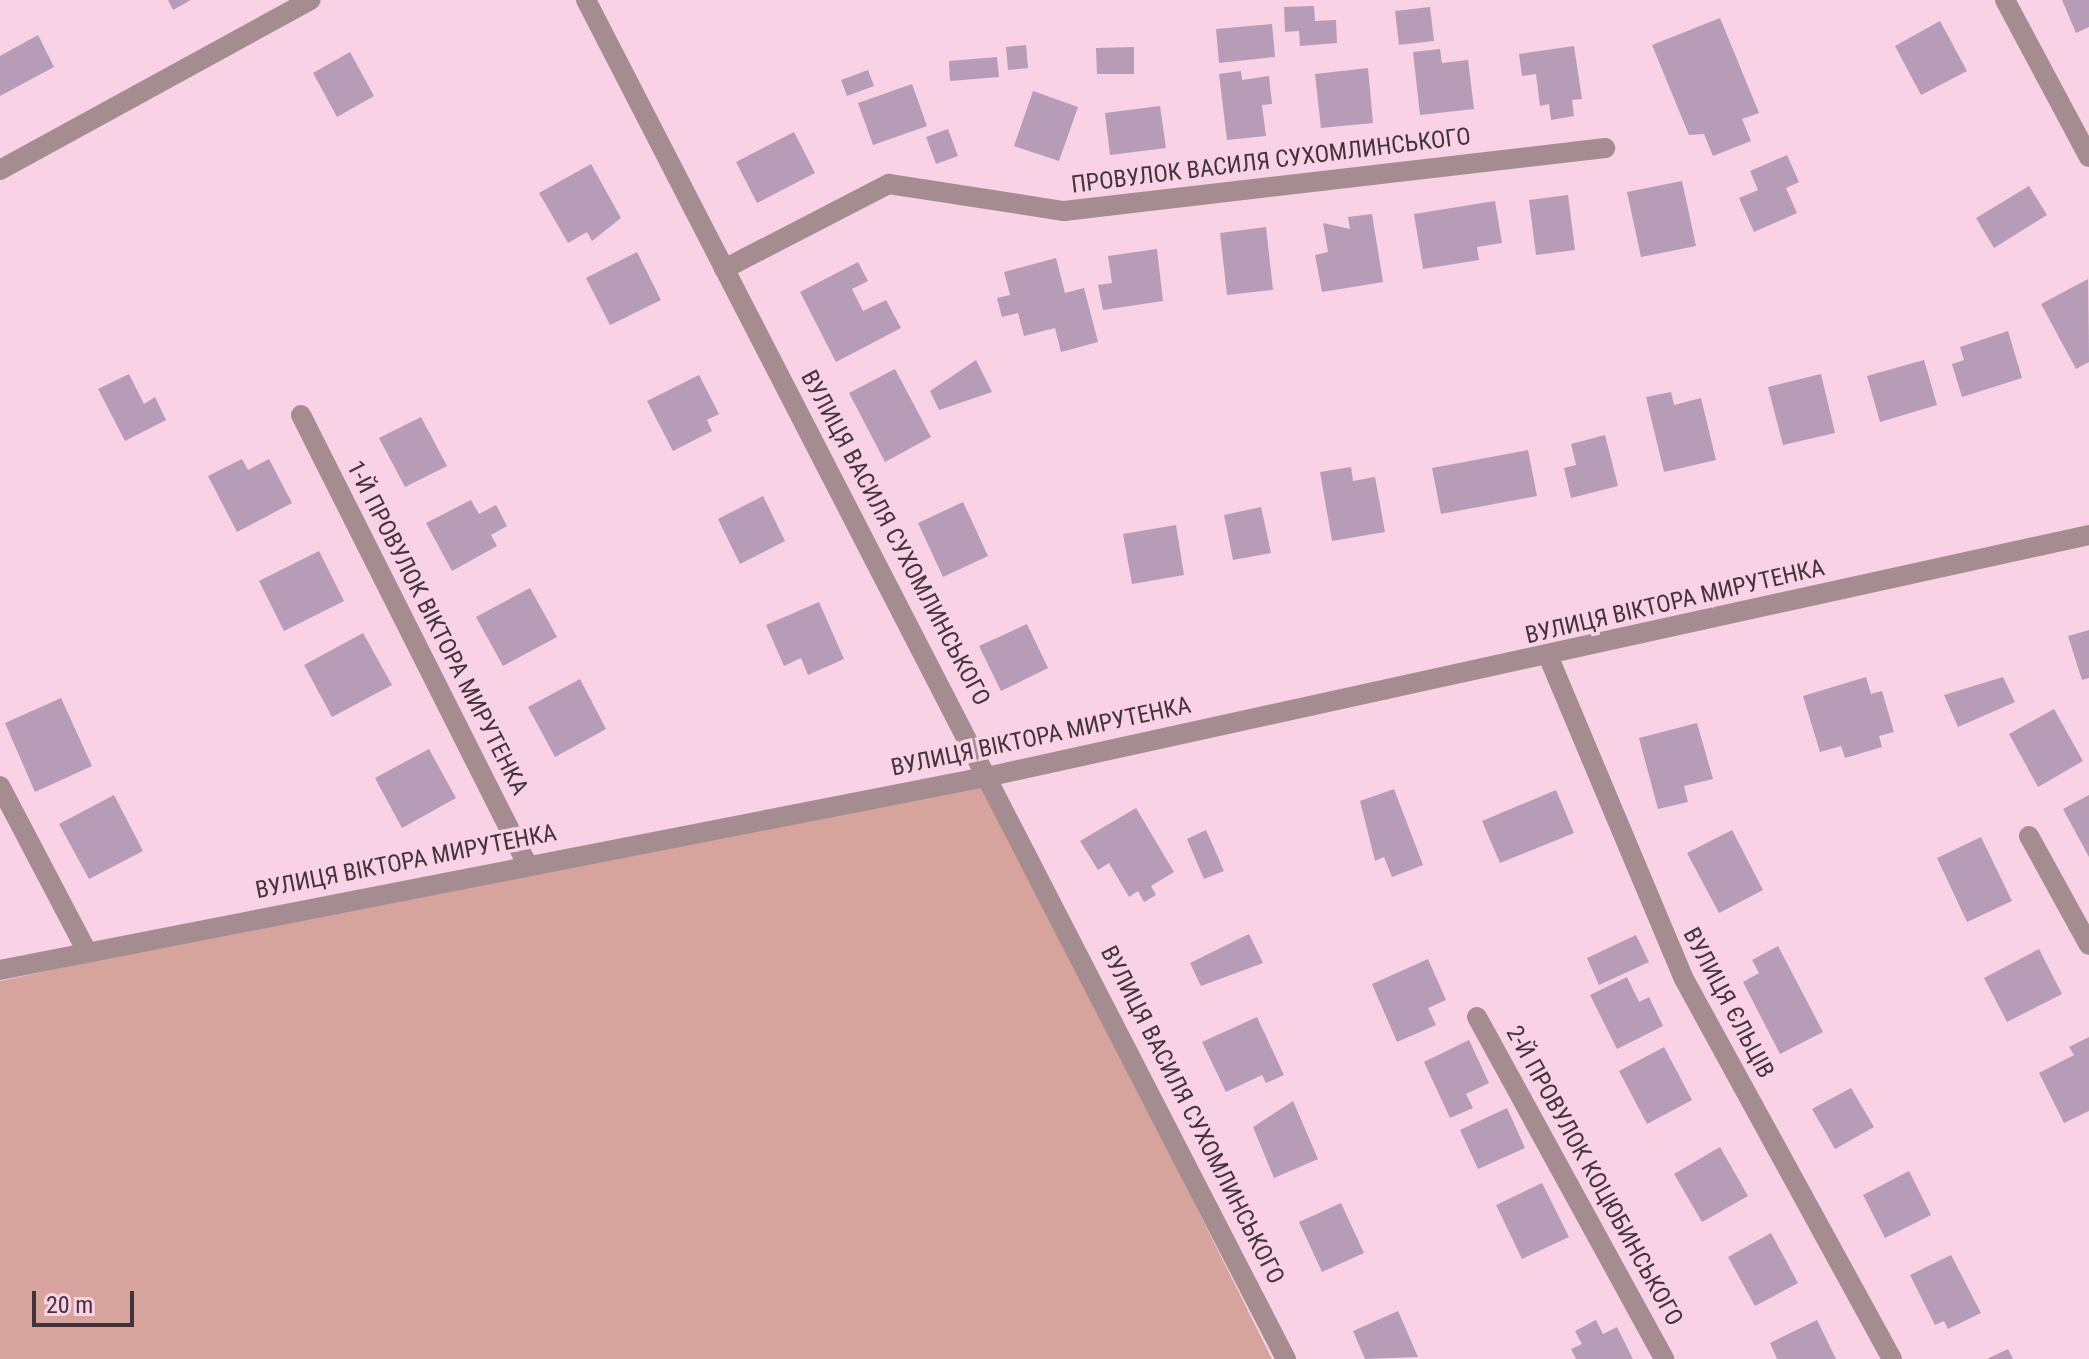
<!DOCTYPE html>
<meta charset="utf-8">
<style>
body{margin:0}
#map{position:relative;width:2089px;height:1359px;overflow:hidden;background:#f9d2e6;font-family:"Roboto Condensed",sans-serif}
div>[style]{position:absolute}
.green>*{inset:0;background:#d6a49d}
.building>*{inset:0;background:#b79cb8}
.minor>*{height:20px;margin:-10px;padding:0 10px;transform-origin:10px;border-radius:10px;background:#a48c90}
span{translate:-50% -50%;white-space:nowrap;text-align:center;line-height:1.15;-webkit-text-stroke:7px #f9d2e6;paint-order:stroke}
.street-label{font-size:24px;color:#43343c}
.scale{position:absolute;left:32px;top:1291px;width:102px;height:36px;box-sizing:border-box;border:4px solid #43343c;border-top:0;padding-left:10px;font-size:24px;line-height:28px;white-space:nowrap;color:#43343c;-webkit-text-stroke:6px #f9d2e6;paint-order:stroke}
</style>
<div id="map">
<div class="green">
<i style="clip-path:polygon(980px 773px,1272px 1359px,0 1359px,0 981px)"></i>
</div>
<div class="building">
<i style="clip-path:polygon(168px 0,191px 0,173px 10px)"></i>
<i style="clip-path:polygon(2062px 0,2089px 0,2089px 27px,2076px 33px)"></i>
<i style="clip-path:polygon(1314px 6px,1315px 21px,1336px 20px,1337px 43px,1300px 46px,1299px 31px,1285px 32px,1284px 7px)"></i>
<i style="clip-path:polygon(1430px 7px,1434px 41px,1399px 45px,1395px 11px)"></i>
<i style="clip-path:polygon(1720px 18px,1759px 113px,1742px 119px,1751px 141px,1713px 156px,1704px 134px,1689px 135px,1652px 45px)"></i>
<i style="clip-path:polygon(1940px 21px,1967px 71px,1921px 95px,1895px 46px)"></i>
<i style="clip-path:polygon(1272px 24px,1275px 57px,1219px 63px,1216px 29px)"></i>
<i style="clip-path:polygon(38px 35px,54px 67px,0 96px,0 56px)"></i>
<i style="clip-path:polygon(1026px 45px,1028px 68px,1008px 70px,1006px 47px)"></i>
<i style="clip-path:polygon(1574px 46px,1582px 99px,1572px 100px,1574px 116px,1551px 120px,1549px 104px,1540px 106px,1536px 74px,1522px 76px,1519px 54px)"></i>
<i style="clip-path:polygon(1134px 47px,1134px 74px,1097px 74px,1096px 48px)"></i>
<i style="clip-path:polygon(1440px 49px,1442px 63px,1468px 60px,1474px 109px,1420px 115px,1413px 52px)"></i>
<i style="clip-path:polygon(350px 52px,374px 96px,337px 117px,313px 73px)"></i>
<i style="clip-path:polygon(997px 57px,999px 77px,950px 81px,949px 61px)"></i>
<i style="clip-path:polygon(1368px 68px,1373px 123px,1321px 128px,1315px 74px)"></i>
<i style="clip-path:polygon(868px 70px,874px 86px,847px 96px,841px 80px)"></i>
<i style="clip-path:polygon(1241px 71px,1242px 80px,1269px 76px,1272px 104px,1262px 105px,1266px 136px,1227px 140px,1219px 74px)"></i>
<i style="clip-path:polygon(912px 84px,927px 126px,873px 145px,858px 103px)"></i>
<i style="clip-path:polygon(1033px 91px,1078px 107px,1059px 161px,1014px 146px)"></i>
<i style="clip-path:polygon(1160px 106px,1166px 148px,1110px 155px,1105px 113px)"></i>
<i style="clip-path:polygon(948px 129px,958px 156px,936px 164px,926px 137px)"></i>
<i style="clip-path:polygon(794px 132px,815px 173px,757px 203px,736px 162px)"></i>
<i style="clip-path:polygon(1787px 155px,1799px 182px,1786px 188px,1797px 213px,1754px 232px,1739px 198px,1758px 190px,1750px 171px)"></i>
<i style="clip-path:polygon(591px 164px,621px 218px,592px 241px,587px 232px,568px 243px,539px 193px)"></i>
<i style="clip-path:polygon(1682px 181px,1696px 246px,1641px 257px,1627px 192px)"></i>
<i style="clip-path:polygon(2029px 186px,2047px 215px,1994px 248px,1976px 218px)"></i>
<i style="clip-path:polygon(1568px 195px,1575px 250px,1536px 255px,1529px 200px)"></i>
<i style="clip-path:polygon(1495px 201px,1502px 243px,1477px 247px,1479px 260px,1423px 269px,1414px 214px)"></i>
<i style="clip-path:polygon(1372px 214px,1383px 282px,1322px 292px,1315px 255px,1328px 252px,1323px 223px,1350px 229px,1348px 217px)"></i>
<i style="clip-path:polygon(1266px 227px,1273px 290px,1227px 295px,1220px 233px)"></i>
<i style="clip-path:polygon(1157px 249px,1163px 301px,1103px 310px,1098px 285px,1112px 283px,1108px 256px)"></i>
<i style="clip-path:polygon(637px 252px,661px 300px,610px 325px,586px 278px)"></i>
<i style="clip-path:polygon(1056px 258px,1065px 293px,1084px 288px,1098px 342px,1061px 352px,1055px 328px,1024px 336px,1018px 313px,1002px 317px,997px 298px,1010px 295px,1004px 272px)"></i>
<i style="clip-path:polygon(858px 262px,868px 281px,852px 289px,863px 311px,886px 300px,901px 328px,836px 362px,800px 292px)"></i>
<i style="clip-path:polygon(2088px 279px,2089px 362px,2076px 369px,2041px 304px)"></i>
<i style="clip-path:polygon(2008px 331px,2022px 378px,1962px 397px,1952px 364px,1964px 360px,1960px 347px)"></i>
<i style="clip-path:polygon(976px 360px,992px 392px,939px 410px,930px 391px)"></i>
<i style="clip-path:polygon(1924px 360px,1937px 405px,1880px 422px,1867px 376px)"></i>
<i style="clip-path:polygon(895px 369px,931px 437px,885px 462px,849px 393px)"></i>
<i style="clip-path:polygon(129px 374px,144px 404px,155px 397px,166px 420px,125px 441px,98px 389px)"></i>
<i style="clip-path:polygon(1821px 374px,1835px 433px,1783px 445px,1768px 387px)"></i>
<i style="clip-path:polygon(699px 375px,719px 414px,707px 420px,712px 431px,673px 451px,647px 401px)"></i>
<i style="clip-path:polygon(1671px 392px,1674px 405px,1701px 398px,1716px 460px,1664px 472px,1646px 397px)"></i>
<i style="clip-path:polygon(421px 417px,447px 466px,405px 487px,379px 438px)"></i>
<i style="clip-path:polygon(1605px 435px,1618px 486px,1571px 498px,1564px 468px,1576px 465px,1571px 444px)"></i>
<i style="clip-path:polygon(1528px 450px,1537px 496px,1441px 514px,1432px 468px)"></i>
<i style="clip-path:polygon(242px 459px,248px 470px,269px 459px,292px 503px,237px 532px,208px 476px)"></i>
<i style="clip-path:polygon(1351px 467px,1353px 481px,1375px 477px,1385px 532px,1332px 541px,1320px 472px)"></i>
<i style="clip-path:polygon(763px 496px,785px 541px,740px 564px,718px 519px)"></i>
<i style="clip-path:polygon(471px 500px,479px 514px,496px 505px,507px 526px,491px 535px,497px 546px,452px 571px,426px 523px)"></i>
<i style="clip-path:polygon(963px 502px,988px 556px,943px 577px,918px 523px)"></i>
<i style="clip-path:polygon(1261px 507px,1271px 553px,1233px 560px,1224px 515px)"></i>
<i style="clip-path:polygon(1176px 525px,1184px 575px,1132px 584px,1123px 534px)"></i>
<i style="clip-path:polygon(319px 551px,344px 601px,284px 631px,259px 581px)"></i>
<i style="clip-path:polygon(530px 588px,557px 637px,503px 666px,476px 617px)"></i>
<i style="clip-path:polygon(819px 602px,844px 659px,808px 675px,801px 658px,784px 666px,766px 625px)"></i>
<i style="clip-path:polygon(1027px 624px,1048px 668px,1001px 691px,979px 646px)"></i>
<i style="clip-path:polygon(2089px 630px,2089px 678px,2082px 680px,2068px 636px)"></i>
<i style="clip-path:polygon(363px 633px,392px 685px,332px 717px,304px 665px)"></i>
<i style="clip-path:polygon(1866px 677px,1871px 694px,1882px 691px,1894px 732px,1879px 736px,1882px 747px,1845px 758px,1841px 746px,1820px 752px,1803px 696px)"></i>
<i style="clip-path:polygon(2003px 677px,2015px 702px,1958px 727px,1944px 695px)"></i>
<i style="clip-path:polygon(580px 679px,606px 729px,555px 757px,528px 707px)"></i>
<i style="clip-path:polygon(61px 698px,92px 766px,35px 792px,5px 723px)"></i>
<i style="clip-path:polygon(2054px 709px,2083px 761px,2038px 787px,2009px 734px)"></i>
<i style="clip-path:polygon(1697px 723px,1713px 779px,1684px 786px,1688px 802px,1658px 809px,1639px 738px)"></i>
<i style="clip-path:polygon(429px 749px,456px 798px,402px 828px,375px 778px)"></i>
<i style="clip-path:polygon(1394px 789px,1423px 865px,1392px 877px,1384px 857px,1375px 861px,1360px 801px)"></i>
<i style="clip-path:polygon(1556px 790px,1574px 833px,1500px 863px,1482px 821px)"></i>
<i style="clip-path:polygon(114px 795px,143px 851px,89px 879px,59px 824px)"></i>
<i style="clip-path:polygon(2089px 795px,2089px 857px,2063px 809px)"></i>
<i style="clip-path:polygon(1136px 808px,1174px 872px,1151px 886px,1156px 895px,1144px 902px,1138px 891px,1129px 897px,1109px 863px,1098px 870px,1080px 841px)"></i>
<i style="clip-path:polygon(1206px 830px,1224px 871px,1204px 879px,1187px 839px)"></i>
<i style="clip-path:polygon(1732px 830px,1763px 890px,1719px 913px,1687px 853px)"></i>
<i style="clip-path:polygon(1981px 837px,2012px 901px,1967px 922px,1937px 858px)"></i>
<i style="clip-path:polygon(1249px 934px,1263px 963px,1201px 986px,1190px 963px)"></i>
<i style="clip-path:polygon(1636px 935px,1649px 962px,1599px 985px,1587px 958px)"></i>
<i style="clip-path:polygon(1778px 946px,1823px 1032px,1780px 1054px,1743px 982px,1759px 973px,1752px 960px)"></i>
<i style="clip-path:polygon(2039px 949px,2062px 994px,2007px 1022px,1984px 978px)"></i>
<i style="clip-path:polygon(1428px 959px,1446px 1000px,1428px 1008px,1436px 1025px,1397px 1042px,1372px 984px)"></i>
<i style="clip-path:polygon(1627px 977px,1639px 1002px,1649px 997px,1663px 1026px,1617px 1049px,1590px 995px)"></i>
<i style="clip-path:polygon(1257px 1017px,1284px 1075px,1266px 1083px,1262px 1075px,1226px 1092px,1202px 1042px)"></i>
<i style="clip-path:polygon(2089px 1037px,2089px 1111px,2064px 1123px,2039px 1073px,2074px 1055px,2069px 1047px)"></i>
<i style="clip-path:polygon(1469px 1040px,1489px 1083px,1466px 1094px,1473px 1108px,1450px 1118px,1424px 1062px)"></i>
<i style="clip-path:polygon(1664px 1047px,1692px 1100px,1647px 1124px,1619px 1071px)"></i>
<i style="clip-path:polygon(1851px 1088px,1874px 1127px,1835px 1149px,1812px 1109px)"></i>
<i style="clip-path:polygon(1293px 1101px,1318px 1159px,1274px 1178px,1253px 1127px)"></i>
<i style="clip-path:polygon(1507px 1108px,1525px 1148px,1478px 1169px,1460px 1130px)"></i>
<i style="clip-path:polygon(1720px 1147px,1748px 1196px,1702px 1222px,1674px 1174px)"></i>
<i style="clip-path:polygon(1909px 1171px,1931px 1215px,1885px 1238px,1863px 1195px)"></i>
<i style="clip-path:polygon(1542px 1183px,1569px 1237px,1522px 1259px,1496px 1205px)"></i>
<i style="clip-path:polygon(1341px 1203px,1364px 1253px,1322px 1272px,1299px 1222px)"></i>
<i style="clip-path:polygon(1771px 1233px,1798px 1283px,1755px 1306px,1728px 1257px)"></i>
<i style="clip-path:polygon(1951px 1255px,1981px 1313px,1948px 1329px,1944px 1321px,1935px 1325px,1910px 1275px)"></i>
<i style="clip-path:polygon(1398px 1311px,1418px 1357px,1365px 1359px,1353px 1331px)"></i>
<i style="clip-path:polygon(1596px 1320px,1603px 1334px,1617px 1327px,1633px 1359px,1576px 1359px,1571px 1349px,1582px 1344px,1575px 1331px)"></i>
<i style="clip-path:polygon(1817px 1320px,1836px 1359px,1777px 1359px,1770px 1343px)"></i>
<i style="clip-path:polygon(2008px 1349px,2013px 1359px,1987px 1359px)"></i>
</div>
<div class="minor">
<i style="left:586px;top:0;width:1529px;rotate:62.75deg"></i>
<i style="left:2005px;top:0;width:178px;rotate:61.9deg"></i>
<i style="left:0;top:170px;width:354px;rotate:-28.7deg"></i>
<i style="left:724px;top:269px;width:186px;rotate:-27.3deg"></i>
<i style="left:889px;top:184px;width:177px;rotate:8.8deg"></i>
<i style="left:1064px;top:211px;width:545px;rotate:-6.64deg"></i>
<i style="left:301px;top:415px;width:503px;rotate:63.28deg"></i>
<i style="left:1549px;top:658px;width:348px;rotate:67.2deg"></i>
<i style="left:1684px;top:979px;width:433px;rotate:61.3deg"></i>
<i style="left:0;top:786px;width:187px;rotate:62.3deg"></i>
<i style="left:2029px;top:836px;width:124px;rotate:61.2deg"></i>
<i style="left:0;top:970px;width:1010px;rotate:-11.08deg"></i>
<i style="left:991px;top:776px;width:1124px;rotate:-12.38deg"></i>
<i style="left:1477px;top:1017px;width:390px;rotate:61.3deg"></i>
</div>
<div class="street-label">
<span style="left:1271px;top:161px;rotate:-7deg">ПРОВУЛОК ВАСИЛЯ СУХОМЛИНСЬКОГО</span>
<span style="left:895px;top:538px;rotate:62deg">ВУЛИЦЯ ВАСИЛЯ СУХОМЛИНСЬКОГО</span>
<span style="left:1675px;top:602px;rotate:-13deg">ВУЛИЦЯ ВІКТОРА МИРУТЕНКА</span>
<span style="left:437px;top:628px;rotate:63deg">1-Й ПРОВУЛОК ВІКТОРА МИРУТЕНКА</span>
<span style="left:1041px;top:737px;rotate:-12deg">ВУЛИЦЯ ВІКТОРА МИРУТЕНКА</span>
<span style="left:406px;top:862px;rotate:-11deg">ВУЛИЦЯ ВІКТОРА МИРУТЕНКА</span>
<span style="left:1728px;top:1003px;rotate:62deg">ВУЛИЦЯ ЄЛЬЦІВ</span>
<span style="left:1192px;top:1115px;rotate:63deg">ВУЛИЦЯ ВАСИЛЯ СУХОМЛИНСЬКОГО</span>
<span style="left:1594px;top:1176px;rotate:61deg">2-Й ПРОВУЛОК КОЦЮБИНСЬКОГО</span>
</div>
<div class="scale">20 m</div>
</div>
